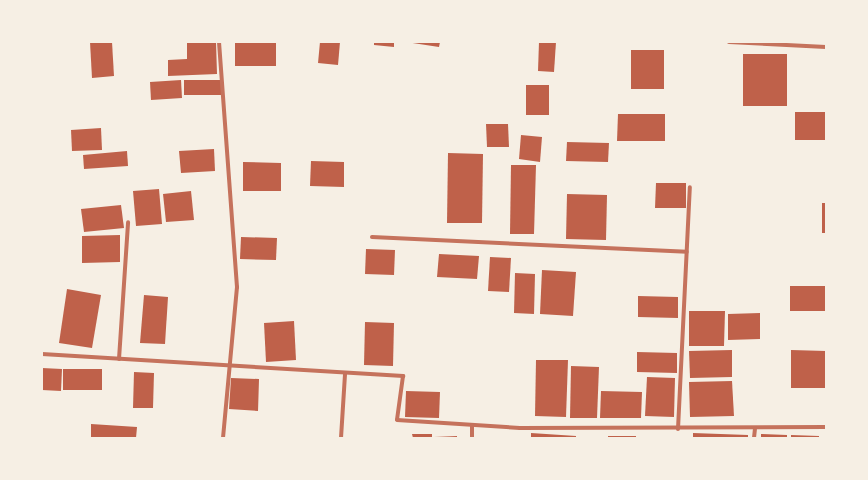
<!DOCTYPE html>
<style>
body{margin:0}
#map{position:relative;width:868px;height:480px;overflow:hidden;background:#f6efe4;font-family:Poppins,sans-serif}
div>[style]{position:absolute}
.building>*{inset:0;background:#bf614a}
.minor>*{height:4px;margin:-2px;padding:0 2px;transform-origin:2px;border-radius:2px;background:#c5725c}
span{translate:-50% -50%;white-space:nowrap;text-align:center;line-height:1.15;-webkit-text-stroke:4px #f6efe4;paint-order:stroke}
.frame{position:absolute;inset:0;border:43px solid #f6efe4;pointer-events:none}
</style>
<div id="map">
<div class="building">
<i style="clip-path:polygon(90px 42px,112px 42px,114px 76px,92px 78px)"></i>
<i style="clip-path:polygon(187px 42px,216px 42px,217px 74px,168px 76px,168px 60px,187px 59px)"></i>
<i style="clip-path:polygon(235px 42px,276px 42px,276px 66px,235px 66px)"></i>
<i style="clip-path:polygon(320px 42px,340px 42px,338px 65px,318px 63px)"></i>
<i style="clip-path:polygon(374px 42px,394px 42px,394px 47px,374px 45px)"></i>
<i style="clip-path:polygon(406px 42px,440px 42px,439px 47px)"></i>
<i style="clip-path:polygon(539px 42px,556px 42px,554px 72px,538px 71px)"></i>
<i style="clip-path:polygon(631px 50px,664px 50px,664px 89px,631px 89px)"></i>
<i style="clip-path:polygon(743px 54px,787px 54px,787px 106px,743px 106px)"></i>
<i style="clip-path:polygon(181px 80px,182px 98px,151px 100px,150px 82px)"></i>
<i style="clip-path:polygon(184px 80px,221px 80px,221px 95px,184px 95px)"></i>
<i style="clip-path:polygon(526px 85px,549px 85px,549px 115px,526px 115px)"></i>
<i style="clip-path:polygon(795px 112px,826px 112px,826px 140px,795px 140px)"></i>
<i style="clip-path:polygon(618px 114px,665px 114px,665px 141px,617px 141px)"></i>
<i style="clip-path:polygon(486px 124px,508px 124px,509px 147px,487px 147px)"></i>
<i style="clip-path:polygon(101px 128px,102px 150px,72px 151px,71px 130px)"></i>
<i style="clip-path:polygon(521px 135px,542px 137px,540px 162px,519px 159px)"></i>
<i style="clip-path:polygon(567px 142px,609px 143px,608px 162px,566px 161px)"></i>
<i style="clip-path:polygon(214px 149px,215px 171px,181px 173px,179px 151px)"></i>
<i style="clip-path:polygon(127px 151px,128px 166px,84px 169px,83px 155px)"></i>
<i style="clip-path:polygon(448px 153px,483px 154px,482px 223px,447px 223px)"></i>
<i style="clip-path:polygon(311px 161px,344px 162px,344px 187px,310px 186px)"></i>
<i style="clip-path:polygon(243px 162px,281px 163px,281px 191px,243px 191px)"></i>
<i style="clip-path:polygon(511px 165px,536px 165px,534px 234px,510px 234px)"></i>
<i style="clip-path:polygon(656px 183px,686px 183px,686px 208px,655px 208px)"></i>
<i style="clip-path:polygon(159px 189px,162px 224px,136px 226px,133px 191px)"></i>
<i style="clip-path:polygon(191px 191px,194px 220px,166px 222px,163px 194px)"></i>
<i style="clip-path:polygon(567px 194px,607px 195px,606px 240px,566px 239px)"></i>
<i style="clip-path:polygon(822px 203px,826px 203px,826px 233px,822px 233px)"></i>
<i style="clip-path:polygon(121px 205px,124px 228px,84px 232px,81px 209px)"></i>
<i style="clip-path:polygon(120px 235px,120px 262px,82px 263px,82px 236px)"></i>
<i style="clip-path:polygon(241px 237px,277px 238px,276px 260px,240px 259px)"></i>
<i style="clip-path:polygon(366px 249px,395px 250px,394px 275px,365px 274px)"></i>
<i style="clip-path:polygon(439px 254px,479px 256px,477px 279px,437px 277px)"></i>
<i style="clip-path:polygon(490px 257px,511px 258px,509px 292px,488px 291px)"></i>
<i style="clip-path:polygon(542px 270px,576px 272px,573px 316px,540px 314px)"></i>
<i style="clip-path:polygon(515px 273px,535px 274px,534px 314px,514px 313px)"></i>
<i style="clip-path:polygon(790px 286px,826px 286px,826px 311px,790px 311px)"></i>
<i style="clip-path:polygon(67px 289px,101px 295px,92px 348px,59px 343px)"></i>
<i style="clip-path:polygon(144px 295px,168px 297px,165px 344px,140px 343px)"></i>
<i style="clip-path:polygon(638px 296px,678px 297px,678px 318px,638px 317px)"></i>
<i style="clip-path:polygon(689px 311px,725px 311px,724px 346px,689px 346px)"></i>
<i style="clip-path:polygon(760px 313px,760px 339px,728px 340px,728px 314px)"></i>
<i style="clip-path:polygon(294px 321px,296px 360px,266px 362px,264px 323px)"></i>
<i style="clip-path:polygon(365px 322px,394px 323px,393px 366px,364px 365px)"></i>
<i style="clip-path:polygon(732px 350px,732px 377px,690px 378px,689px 351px)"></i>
<i style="clip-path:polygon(791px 350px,826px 351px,826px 388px,791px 388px)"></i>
<i style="clip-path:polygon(637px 352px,677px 353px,677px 373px,637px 372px)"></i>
<i style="clip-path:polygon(536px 360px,568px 360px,566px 417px,535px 416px)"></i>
<i style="clip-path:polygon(571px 366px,599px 367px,597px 418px,570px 418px)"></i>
<i style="clip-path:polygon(42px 368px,62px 369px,61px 391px,42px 390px)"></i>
<i style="clip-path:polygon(63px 369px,102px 369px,102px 390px,63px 390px)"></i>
<i style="clip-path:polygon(134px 372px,154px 373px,153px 408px,133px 408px)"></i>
<i style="clip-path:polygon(647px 377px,675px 378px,674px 417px,645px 416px)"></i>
<i style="clip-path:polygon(231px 378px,259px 379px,258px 411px,229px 409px)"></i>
<i style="clip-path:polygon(732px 381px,734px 416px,690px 417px,689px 382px)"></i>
<i style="clip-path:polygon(406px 391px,440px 392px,439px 418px,405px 417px)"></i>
<i style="clip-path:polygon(601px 391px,642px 392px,641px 418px,600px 418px)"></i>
<i style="clip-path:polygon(91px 424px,137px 427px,136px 438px,91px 438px)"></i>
<i style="clip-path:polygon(531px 433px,576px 436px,576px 438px,531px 438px)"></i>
<i style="clip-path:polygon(693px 433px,748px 435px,748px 438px,693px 438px)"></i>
<i style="clip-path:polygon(412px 434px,432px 434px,432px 438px,413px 438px)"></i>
<i style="clip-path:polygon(761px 434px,787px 435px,787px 438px,761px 438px)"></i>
<i style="clip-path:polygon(791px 435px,819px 436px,819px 438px,791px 438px)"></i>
<i style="clip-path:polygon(457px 436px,457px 438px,434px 438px,434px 437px)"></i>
<i style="clip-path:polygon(608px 436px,636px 436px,636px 438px,608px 438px)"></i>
</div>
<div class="minor">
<i style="left:219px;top:42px;width:246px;rotate:85.8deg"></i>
<i style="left:237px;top:287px;width:152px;rotate:95.3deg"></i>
<i style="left:729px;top:42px;width:97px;rotate:3deg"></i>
<i style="left:372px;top:237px;width:315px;rotate:2.7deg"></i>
<i style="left:42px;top:354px;width:362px;rotate:3.5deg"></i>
<i style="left:403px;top:376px;width:44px;rotate:97.8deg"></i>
<i style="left:397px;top:420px;width:123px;rotate:3.7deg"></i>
<i style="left:520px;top:428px;width:306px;rotate:-0.2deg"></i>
<i style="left:119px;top:359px;width:137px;rotate:-86.2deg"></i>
<i style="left:678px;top:429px;width:242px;rotate:-87.2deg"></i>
<i style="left:341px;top:438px;width:64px;rotate:-86.4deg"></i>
<i style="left:472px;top:438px;width:13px;rotate:-90deg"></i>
<i style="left:754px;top:438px;width:9px;rotate:-84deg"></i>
</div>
<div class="frame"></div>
</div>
